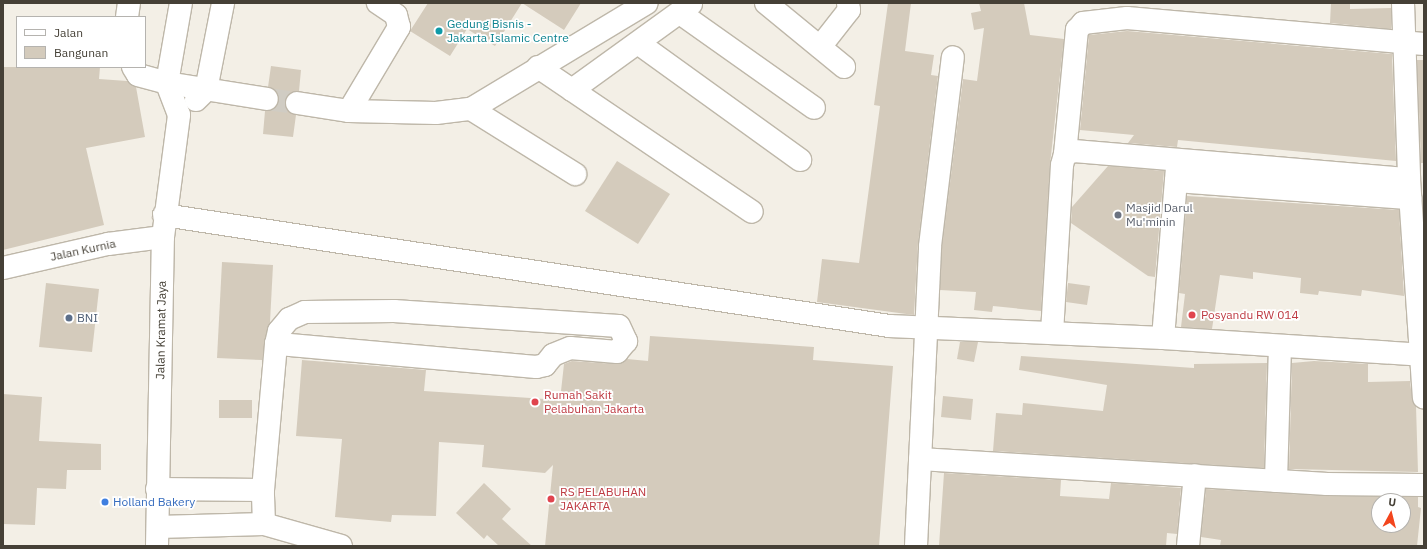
<!DOCTYPE html>
<style>
body{margin:0}
#map{position:relative;width:1427px;height:549px;overflow:hidden;background:#f3efe6;font-family:"IBM Plex Sans",sans-serif}
div>[style]{position:absolute}
.building>*{inset:0;background:#d4cbbc}
.minor-tunnel>*{height:22px;margin-top:-11px;transform-origin:0;background:repeating-linear-gradient(90deg,#d0ccc3 0 22px,transparent 0 33px)}
.roads{filter:drop-shadow(1px 0 #beb7a9) drop-shadow(-1px 0 #beb7a9) drop-shadow(0 1px #beb7a9) drop-shadow(0 -1px #beb7a9)}
.minor>*{height:22px;margin:-11px;padding:0 11px;transform-origin:11px;border-radius:11px;background:#fff}
.dots>*{width:11px;height:11px;translate:-50% -50%;box-sizing:border-box;border:2px solid #fff;border-radius:50%}
span{translate:-50% -50%;white-space:nowrap;text-align:center;line-height:1.15;-webkit-text-stroke:3.5px #fff;paint-order:stroke}
.culture-label{font-size:12px;color:#0d838f}
.left{translate:0 -50%;text-align:left}
.worship-label{font-size:12px;color:#5b616d}
.street-label{font-size:12px;color:#454036}
.health-label{font-size:12px;color:#be3a42}
.service-label{font-size:12px;color:#4e5e75}
.shop-label{font-size:12px;color:#366cbe}
.frame{position:absolute;inset:0;border:4px solid #454036;pointer-events:none}
.legend{position:absolute;left:16px;top:16px;width:130px;height:52px;box-sizing:border-box;background:#fff;border:1px solid #b5b3af;margin:0;padding:5px 7px;list-style:none;font-size:12px;color:#454036}
.legend li{display:flex;align-items:center;gap:8px;height:20px}
.legend b{width:20px;border:1px solid #b5b3af}
.north{position:absolute;left:1371px;top:493px;width:40px;height:40px;box-sizing:border-box;background:#fff;border:1px solid #b5b3af;border-radius:50%;rotate:7deg;font-size:11px;font-weight:700;line-height:16px;text-align:center;color:#454036}
.north::after{content:'';display:block;margin:auto;width:14px;height:18px;background:#f3451d;clip-path:polygon(50% 0,100% 100%,50% 72%,0 100%)}
</style>
<div id="map">
<div class="building">
<i style="clip-path:polygon(428px 3px,581px 3px,564px 30px,522px 3px,495px 46px,467px 29px,450px 56px,410px 31px)"></i>
<i style="clip-path:polygon(888px 3px,911px 3px,905px 51px,934px 55px,931px 75px,938px 76px,918px 244px,914px 315px,817px 302px,822px 259px,859px 263px,880px 106px,874px 105px)"></i>
<i style="clip-path:polygon(979px 3px,1024px 3px,1030px 35px,1064px 39px,1050px 164px,1041px 311px,993px 306px,992px 312px,974px 310px,976px 292px,940px 290px,942px 247px,963px 79px,977px 81px,984px 28px,974px 30px,971px 13px,981px 11px)"></i>
<i style="clip-path:polygon(1331px 3px,1350px 3px,1350px 9px,1391px 8px,1391px 29px,1330px 23px)"></i>
<i style="clip-path:polygon(1127px 31px,1392px 54px,1396px 161px,1178px 140px,1177px 147px,1128px 143px,1134px 135px,1080px 130px,1089px 35px)"></i>
<i style="clip-path:polygon(1417px 60px,1424px 60px,1424px 163px,1421px 163px)"></i>
<i style="clip-path:polygon(271px 66px,301px 70px,299px 91px,288px 95px,285px 101px,289px 112px,296px 115px,293px 137px,263px 134px,265px 111px,276px 107px,279px 101px,275px 90px,268px 87px)"></i>
<i style="clip-path:polygon(3px 67px,100px 67px,99px 79px,127px 81px,136px 87px,145px 137px,86px 148px,104px 225px,3px 250px)"></i>
<i style="clip-path:polygon(617px 161px,670px 194px,638px 244px,585px 211px)"></i>
<i style="clip-path:polygon(1108px 166px,1164px 171px,1155px 277px,1148px 276px,1071px 223px,1072px 207px)"></i>
<i style="clip-path:polygon(1187px 196px,1399px 210px,1404px 296px,1362px 290px,1361px 296px,1319px 291px,1318px 295px,1300px 293px,1301px 278px,1253px 272px,1253px 279px,1220px 275px,1212px 329px,1181px 327px,1185px 294px,1179px 293px)"></i>
<i style="clip-path:polygon(222px 262px,273px 265px,270px 322px,262px 360px,217px 358px)"></i>
<i style="clip-path:polygon(46px 283px,99px 289px,92px 352px,39px 347px)"></i>
<i style="clip-path:polygon(1068px 283px,1090px 286px,1087px 305px,1066px 302px)"></i>
<i style="clip-path:polygon(650px 336px,814px 347px,813px 360px,893px 366px,879px 546px,545px 546px,553px 465px,545px 473px,482px 467px,484px 445px,439px 442px,436px 516px,392px 515px,391px 522px,335px 517px,342px 439px,296px 436px,302px 360px,426px 370px,424px 391px,560px 400px,564px 364px,572px 361px,616px 364px,627px 359px,648px 361px)"></i>
<i style="clip-path:polygon(960px 342px,978px 342px,974px 362px,957px 359px)"></i>
<i style="clip-path:polygon(1021px 356px,1194px 368px,1194px 364px,1267px 363px,1264px 468px,993px 451px,996px 413px,1022px 415px,1023px 403px,1103px 411px,1107px 385px,1019px 370px)"></i>
<i style="clip-path:polygon(1314px 361px,1368px 364px,1368px 382px,1410px 381px,1412px 398px,1416px 406px,1418px 472px,1289px 469px,1292px 363px)"></i>
<i style="clip-path:polygon(3px 394px,42px 397px,39px 441px,101px 444px,101px 470px,67px 470px,66px 489px,37px 488px,35px 525px,3px 524px)"></i>
<i style="clip-path:polygon(943px 396px,973px 399px,971px 420px,941px 417px)"></i>
<i style="clip-path:polygon(219px 400px,252px 400px,252px 418px,219px 418px)"></i>
<i style="clip-path:polygon(944px 473px,1061px 480px,1060px 496px,1109px 499px,1111px 483px,1181px 488px,1177px 534px,1167px 533px,1166px 546px,939px 546px)"></i>
<i style="clip-path:polygon(484px 483px,511px 509px,502px 519px,532px 546px,499px 546px,487px 535px,484px 539px,456px 513px)"></i>
<i style="clip-path:polygon(evenodd,1206px 489px,1326px 496px,1418px 497px,1418px 507px,1421px 508px,1417px 546px,1220px 546px,1221px 540px,1201px 537px,1206px 489px,1379px 501px,1403px 501px,1403px 525px,1379px 525px,1379px 501px)"></i>
</div>
<div class="minor-tunnel">
<i style="left:267px;top:99px;width:30px;rotate:8deg"></i>
</div>
<div class="roads">
<div class="minor">
<i style="left:766px;top:3px;width:101px;rotate:39.4deg"></i>
<i style="left:1403px;top:3px;width:176px;rotate:88deg"></i>
<i style="left:1409px;top:179px;width:219px;rotate:86.1deg"></i>
<i style="left:680px;top:13px;width:164px;rotate:35.3deg"></i>
<i style="left:127px;top:17px;width:14px;rotate:-82deg"></i>
<i style="left:638px;top:43px;width:200px;rotate:35.8deg"></i>
<i style="left:820px;top:47px;width:47px;rotate:-51.9deg"></i>
<i style="left:849px;top:10px;width:7px;rotate:-98deg"></i>
<i style="left:133px;top:67px;width:9px;rotate:58deg"></i>
<i style="left:138px;top:75px;width:30px;rotate:15deg"></i>
<i style="left:167px;top:83px;width:101px;rotate:9.1deg"></i>
<i style="left:538px;top:67px;width:258px;rotate:34.1deg"></i>
<i style="left:572px;top:90px;width:147px;rotate:-35.9deg"></i>
<i style="left:196px;top:100px;width:14px;rotate:-45deg"></i>
<i style="left:206px;top:90px;width:89px;rotate:-78.9deg"></i>
<i style="left:297px;top:103px;width:53px;rotate:8.7deg"></i>
<i style="left:349px;top:111px;width:87px;rotate:1.3deg"></i>
<i style="left:436px;top:113px;width:35px;rotate:-7deg"></i>
<i style="left:471px;top:109px;width:205px;rotate:-31.1deg"></i>
<i style="left:471px;top:109px;width:123px;rotate:32deg"></i>
<i style="left:349px;top:111px;width:98px;rotate:-59.2deg"></i>
<i style="left:399px;top:27px;width:12px;rotate:-104deg"></i>
<i style="left:396px;top:15px;width:22px;rotate:-146deg"></i>
<i style="left:1065px;top:154px;width:9px;rotate:-18deg"></i>
<i style="left:1074px;top:151px;width:336px;rotate:4.8deg"></i>
<i style="left:1176px;top:181px;width:235px;rotate:4.2deg"></i>
<i style="left:164px;top:215px;width:733px;rotate:8.7deg"></i>
<i style="left:889px;top:326px;width:274px;rotate:2.5deg"></i>
<i style="left:1163px;top:338px;width:262px;rotate:3.7deg"></i>
<i style="left:3px;top:268px;width:108px;rotate:-12.9deg"></i>
<i style="left:108px;top:244px;width:55px;rotate:-7.3deg"></i>
<i style="left:1052px;top:333px;width:168px;rotate:-86.6deg"></i>
<i style="left:1062px;top:165px;width:11px;rotate:-75deg"></i>
<i style="left:1065px;top:154px;width:125px;rotate:-84.5deg"></i>
<i style="left:1077px;top:30px;width:9px;rotate:-49deg"></i>
<i style="left:1083px;top:23px;width:44px;rotate:-6.5deg"></i>
<i style="left:1127px;top:18px;width:298px;rotate:5deg"></i>
<i style="left:1163px;top:338px;width:172px;rotate:-85.3deg"></i>
<i style="left:920px;top:459px;width:408px;rotate:3.5deg"></i>
<i style="left:1327px;top:484px;width:97px;rotate:0.6deg"></i>
<i style="left:1276px;top:481px;width:135px;rotate:-88.3deg"></i>
<i style="left:157px;top:489px;width:106px;rotate:0.5deg"></i>
<i style="left:264px;top:524px;width:34px;rotate:-92deg"></i>
<i style="left:263px;top:490px;width:147px;rotate:-84.9deg"></i>
<i style="left:276px;top:344px;width:13px;rotate:-77deg"></i>
<i style="left:279px;top:331px;width:16px;rotate:-50deg"></i>
<i style="left:289px;top:319px;width:17px;rotate:-24deg"></i>
<i style="left:305px;top:312px;width:89px;rotate:-0.6deg"></i>
<i style="left:394px;top:311px;width:225px;rotate:3.8deg"></i>
<i style="left:619px;top:326px;width:17px;rotate:65deg"></i>
<i style="left:626px;top:341px;width:14px;rotate:129deg"></i>
<i style="left:617px;top:352px;width:47px;rotate:-175.1deg"></i>
<i style="left:570px;top:348px;width:18px;rotate:158deg"></i>
<i style="left:553px;top:355px;width:13px;rotate:129deg"></i>
<i style="left:545px;top:365px;width:9px;rotate:167deg"></i>
<i style="left:536px;top:367px;width:261px;rotate:-174.9deg"></i>
<i style="left:158px;top:527px;width:106px;rotate:-1.6deg"></i>
<i style="left:264px;top:524px;width:80px;rotate:15.9deg"></i>
<i style="left:157px;top:546px;width:309px;rotate:-88.9deg"></i>
<i style="left:163px;top:237px;width:123px;rotate:-82.5deg"></i>
<i style="left:179px;top:115px;width:34px;rotate:-111deg"></i>
<i style="left:167px;top:83px;width:81px;rotate:-80.1deg"></i>
<i style="left:916px;top:546px;width:300px;rotate:-87.3deg"></i>
<i style="left:930px;top:246px;width:190px;rotate:-83.1deg"></i>
<i style="left:1188px;top:546px;width:71px;rotate:-84.4deg"></i>
</div>
</div>
<div class="dots">
<i style="left:439px;top:31px;background:#0f9aa8"></i>
<i style="left:1118px;top:215px;background:#6b7280"></i>
<i style="left:1192px;top:315px;background:#e0444e"></i>
<i style="left:69px;top:318px;background:#5c6f8a"></i>
<i style="left:535px;top:402px;background:#e0444e"></i>
<i style="left:551px;top:499px;background:#e0444e"></i>
<i style="left:105px;top:502px;background:#3f7fe0"></i>
</div>
<div class="culture-label">
<span class="left" style="left:447px;top:31px">Gedung Bisnis -<br>Jakarta Islamic Centre</span>
</div>
<div class="worship-label">
<span class="left" style="left:1126px;top:215px">Masjid Darul<br>Mu'minin</span>
</div>
<div class="street-label">
<span style="left:83px;top:250px;rotate:-12deg">Jalan Kurnia</span>
<span style="left:161px;top:330px;rotate:-89deg">Jalan Kramat Jaya</span>
</div>
<div class="health-label">
<span class="left" style="left:1201px;top:315px">Posyandu RW 014</span>
<span class="left" style="left:544px;top:402px">Rumah Sakit<br>Pelabuhan Jakarta</span>
<span class="left" style="left:560px;top:499px">RS PELABUHAN<br>JAKARTA</span>
</div>
<div class="service-label">
<span class="left" style="left:77px;top:318px">BNI</span>
</div>
<div class="shop-label">
<span class="left" style="left:113px;top:502px">Holland Bakery</span>
</div>
<div class="frame"></div>
<ul class="legend">
<li><b style="height:5px;background:#fff"></b>Jalan</li>
<li><b style="height:11px;background:#d4cbbc"></b>Bangunan</li>
</ul>
<div class="north">U</div>
</div>
